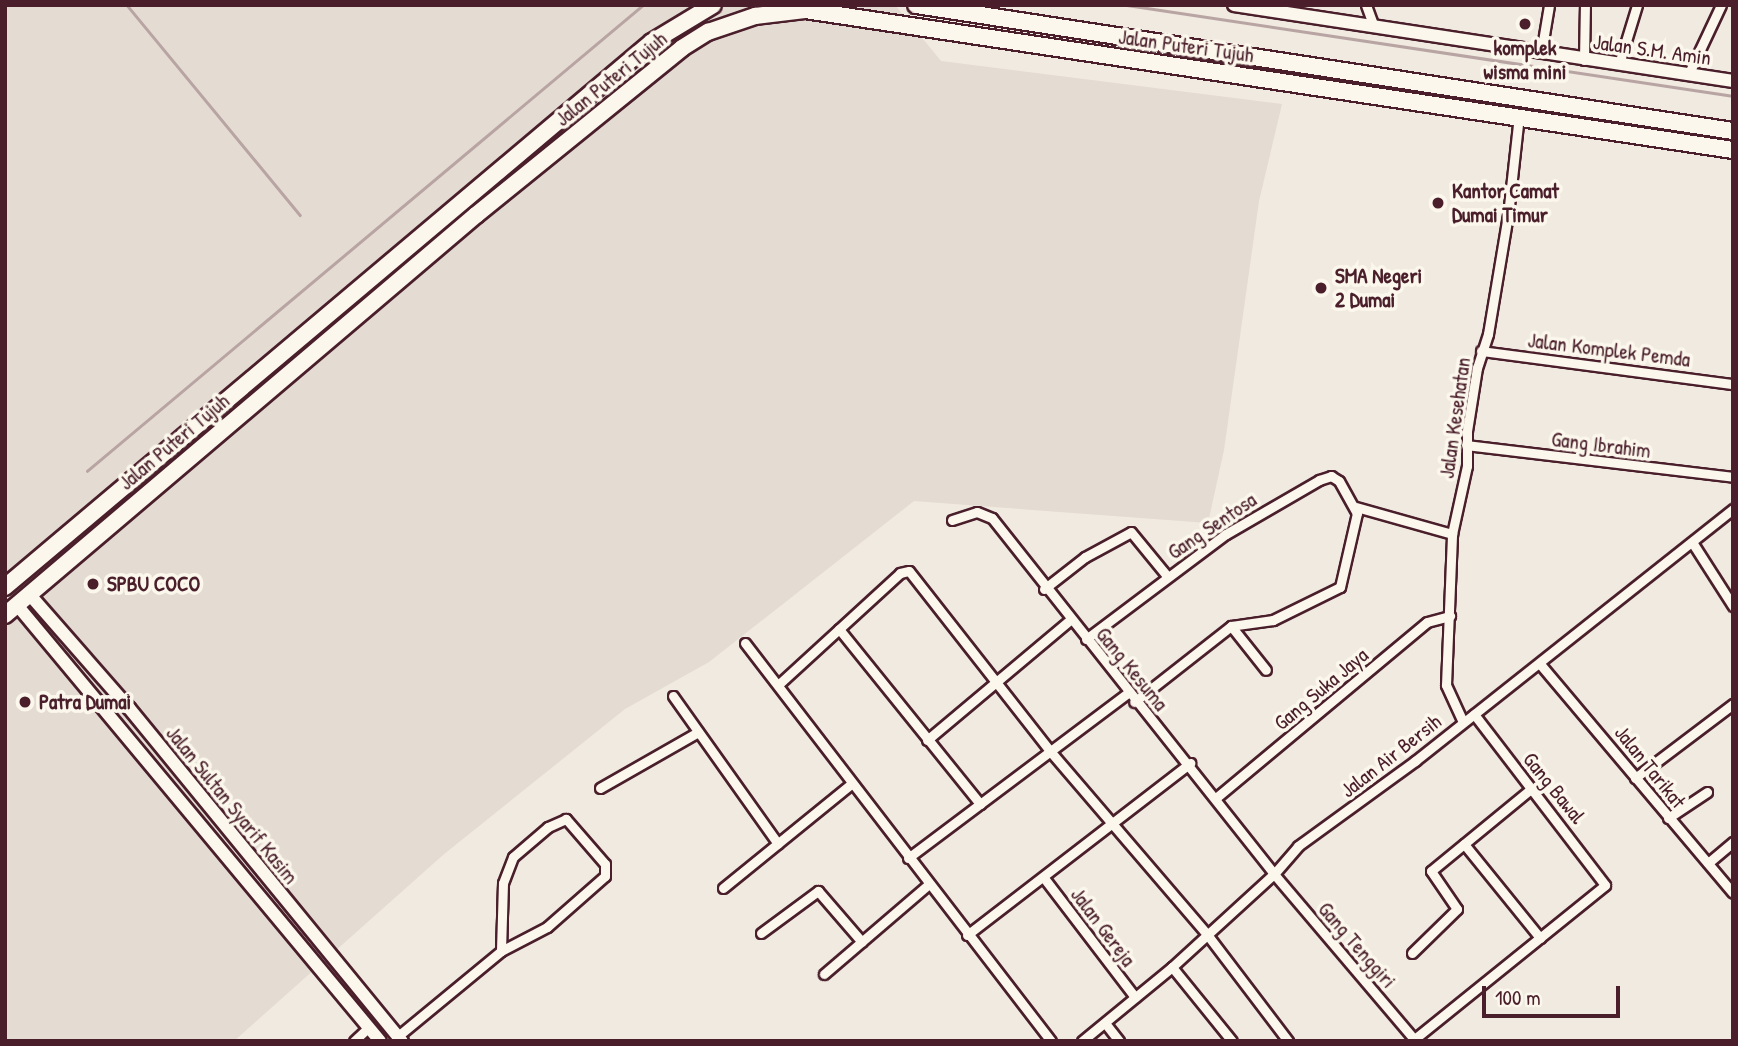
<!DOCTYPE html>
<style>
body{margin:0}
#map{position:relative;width:1738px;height:1046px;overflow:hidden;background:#f0eae0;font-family:"Patrick Hand",sans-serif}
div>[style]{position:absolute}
.built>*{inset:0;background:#e4dbd2}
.stream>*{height:2.5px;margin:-1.25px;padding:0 1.25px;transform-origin:1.25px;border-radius:1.25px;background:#b8a4a2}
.roads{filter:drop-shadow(2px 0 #4a1f2b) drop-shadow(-2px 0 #4a1f2b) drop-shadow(0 2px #4a1f2b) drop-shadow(0 -2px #4a1f2b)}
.street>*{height:9px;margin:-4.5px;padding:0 4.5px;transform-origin:4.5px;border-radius:4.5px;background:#fbf7ec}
.secondary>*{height:12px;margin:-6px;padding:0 6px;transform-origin:6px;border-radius:6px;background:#fbf7ec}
.highway>*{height:16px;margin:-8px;padding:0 8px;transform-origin:8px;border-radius:8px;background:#fbf7ec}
.dots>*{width:19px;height:19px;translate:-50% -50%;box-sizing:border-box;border:4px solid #fbf7ec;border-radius:50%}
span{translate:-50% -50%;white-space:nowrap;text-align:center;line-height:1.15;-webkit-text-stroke:7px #fbf7ec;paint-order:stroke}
.street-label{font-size:21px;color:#4a1f2b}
.poi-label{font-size:21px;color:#4a1f2b;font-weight:700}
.left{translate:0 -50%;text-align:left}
.frame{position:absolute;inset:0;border:7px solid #4a1f2b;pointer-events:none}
.scale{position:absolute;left:1482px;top:986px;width:138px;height:32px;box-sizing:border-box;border:4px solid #4a1f2b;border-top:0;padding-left:9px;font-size:21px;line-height:24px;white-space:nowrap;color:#4a1f2b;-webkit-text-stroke:5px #fbf7ec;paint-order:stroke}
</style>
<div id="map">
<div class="built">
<i style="clip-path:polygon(5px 5px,895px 5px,941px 61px,1282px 104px,1259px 201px,1224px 450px,1208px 523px,914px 501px,709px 662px,625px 709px,443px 855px,234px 1041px,5px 1041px)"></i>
</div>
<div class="stream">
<i style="left:127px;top:5px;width:272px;rotate:50.5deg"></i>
<i style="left:1127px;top:5px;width:613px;rotate:8.54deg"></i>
<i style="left:87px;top:471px;width:725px;rotate:-39.97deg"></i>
</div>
<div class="roads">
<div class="street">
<i style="left:1366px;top:5px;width:23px;rotate:70deg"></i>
<i style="left:1541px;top:53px;width:49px;rotate:-80.5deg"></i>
<i style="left:1584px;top:60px;width:55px;rotate:-89deg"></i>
<i style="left:1619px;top:64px;width:62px;rotate:-73deg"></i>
<i style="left:1689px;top:73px;width:75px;rotate:-64.8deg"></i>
<i style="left:1481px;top:351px;width:254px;rotate:7.5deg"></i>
<i style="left:1466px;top:445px;width:269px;rotate:6.8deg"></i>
<i style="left:1356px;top:507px;width:100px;rotate:15.7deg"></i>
<i style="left:952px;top:520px;width:26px;rotate:-18deg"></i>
<i style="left:977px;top:512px;width:16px;rotate:22deg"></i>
<i style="left:992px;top:518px;width:454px;rotate:51.6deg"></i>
<i style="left:1274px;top:874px;width:216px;rotate:49.7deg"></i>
<i style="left:1692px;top:542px;width:76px;rotate:57.4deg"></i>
<i style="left:1044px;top:589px;width:52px;rotate:-38deg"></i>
<i style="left:1085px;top:557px;width:52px;rotate:-28.5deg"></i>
<i style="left:1131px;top:532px;width:58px;rotate:50.6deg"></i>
<i style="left:1231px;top:626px;width:56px;rotate:51.5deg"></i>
<i style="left:839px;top:629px;width:225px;rotate:51.1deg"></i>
<i style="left:1086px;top:639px;width:175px;rotate:-36.9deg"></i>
<i style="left:1226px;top:534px;width:108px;rotate:-30.1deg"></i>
<i style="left:1319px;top:480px;width:13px;rotate:-18deg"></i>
<i style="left:1331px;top:476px;width:9px;rotate:32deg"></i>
<i style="left:1339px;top:481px;width:37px;rotate:61deg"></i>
<i style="left:1357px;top:513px;width:76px;rotate:102.9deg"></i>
<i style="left:1340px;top:587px;width:75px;rotate:153.8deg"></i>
<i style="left:1273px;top:620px;width:42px;rotate:171.9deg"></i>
<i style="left:1231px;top:626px;width:123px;rotate:141.9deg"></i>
<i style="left:745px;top:643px;width:502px;rotate:52.45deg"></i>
<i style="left:1540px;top:664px;width:299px;rotate:49.9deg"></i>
<i style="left:779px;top:684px;width:164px;rotate:-42.5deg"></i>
<i style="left:900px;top:573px;width:9px;rotate:-13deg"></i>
<i style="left:909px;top:571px;width:229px;rotate:51.9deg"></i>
<i style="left:1050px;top:751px;width:240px;rotate:49.4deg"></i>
<i style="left:1206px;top:933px;width:136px;rotate:52.8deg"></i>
<i style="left:673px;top:696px;width:181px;rotate:54.6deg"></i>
<i style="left:1463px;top:722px;width:41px;rotate:-114.7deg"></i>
<i style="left:1446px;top:685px;width:151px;rotate:-87.7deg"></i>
<i style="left:1452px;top:534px;width:70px;rotate:-77.6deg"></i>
<i style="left:1467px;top:466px;width:35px;rotate:-90deg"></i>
<i style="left:1467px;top:431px;width:64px;rotate:-81deg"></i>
<i style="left:1477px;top:368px;width:36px;rotate:-72deg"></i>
<i style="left:1488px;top:334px;width:121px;rotate:-80.5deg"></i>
<i style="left:1508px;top:215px;width:100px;rotate:-83.7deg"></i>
<i style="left:927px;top:740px;width:187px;rotate:-40deg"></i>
<i style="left:1635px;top:778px;width:123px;rotate:-37.1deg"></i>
<i style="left:600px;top:788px;width:113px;rotate:-29.7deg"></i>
<i style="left:1217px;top:797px;width:273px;rotate:-39.8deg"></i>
<i style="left:1427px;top:622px;width:24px;rotate:-15deg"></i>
<i style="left:1668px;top:818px;width:47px;rotate:-33.7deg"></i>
<i style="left:1464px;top:844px;width:121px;rotate:51deg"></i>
<i style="left:908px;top:858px;width:275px;rotate:-36.9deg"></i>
<i style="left:1708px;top:863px;width:33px;rotate:-40deg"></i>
<i style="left:1044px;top:878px;width:150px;rotate:52.6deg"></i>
<i style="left:723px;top:888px;width:165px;rotate:-39.1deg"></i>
<i style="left:761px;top:933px;width:71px;rotate:-36.4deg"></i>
<i style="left:818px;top:891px;width:67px;rotate:49.2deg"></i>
<i style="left:967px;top:935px;width:282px;rotate:-37.6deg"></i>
<i style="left:1412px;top:953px;width:63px;rotate:-44.4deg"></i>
<i style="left:1457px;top:909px;width:46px;rotate:-124.4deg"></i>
<i style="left:1431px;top:871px;width:129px;rotate:-39.4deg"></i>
<i style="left:1172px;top:967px;width:95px;rotate:51deg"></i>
<i style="left:824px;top:974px;width:137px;rotate:-40.6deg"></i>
<i style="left:1105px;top:1023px;width:23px;rotate:52deg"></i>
<i style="left:398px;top:1036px;width:134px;rotate:-39.5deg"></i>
<i style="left:501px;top:951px;width:52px;rotate:-27.6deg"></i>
<i style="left:547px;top:927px;width:77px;rotate:-41.3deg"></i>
<i style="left:605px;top:876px;width:12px;rotate:-90deg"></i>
<i style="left:605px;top:864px;width:60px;rotate:-130.9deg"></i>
<i style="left:566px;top:819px;width:20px;rotate:156deg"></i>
<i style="left:548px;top:827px;width:46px;rotate:139.4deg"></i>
<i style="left:513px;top:857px;width:28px;rotate:111deg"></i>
<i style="left:503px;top:883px;width:68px;rotate:91.7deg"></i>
<i style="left:354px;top:1041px;width:19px;rotate:-43deg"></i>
<i style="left:1082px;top:1041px;width:117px;rotate:-39.4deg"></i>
<i style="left:1172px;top:967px;width:138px;rotate:-42.4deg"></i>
<i style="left:1274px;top:874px;width:37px;rotate:-49deg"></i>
<i style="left:1298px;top:846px;width:145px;rotate:-36deg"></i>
<i style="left:1415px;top:761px;width:406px;rotate:-38.4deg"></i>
<i style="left:1412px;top:1041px;width:248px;rotate:-38.9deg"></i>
<i style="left:1605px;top:885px;width:215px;rotate:-127.5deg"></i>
</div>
<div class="secondary">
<i style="left:1234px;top:5px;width:505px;rotate:8.66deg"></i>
<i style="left:30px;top:595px;width:150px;rotate:48.8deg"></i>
<i style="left:129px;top:708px;width:431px;rotate:50.7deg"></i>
<i style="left:17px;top:605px;width:567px;rotate:50.22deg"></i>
</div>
<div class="highway">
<i style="left:916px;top:5px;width:827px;rotate:8.77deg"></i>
<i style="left:5px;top:587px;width:846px;rotate:-40.11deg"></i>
<i style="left:652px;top:42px;width:71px;rotate:-31.2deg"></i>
<i style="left:5px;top:615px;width:618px;rotate:-40.34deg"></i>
<i style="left:476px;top:215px;width:265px;rotate:-39deg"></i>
<i style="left:682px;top:48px;width:31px;rotate:-32deg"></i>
<i style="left:708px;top:32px;width:50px;rotate:-18.8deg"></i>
<i style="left:755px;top:16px;width:50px;rotate:-6.8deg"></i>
<i style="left:805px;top:10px;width:939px;rotate:8.58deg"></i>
</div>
</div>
<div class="dots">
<i style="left:1525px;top:24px;background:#4a1f2b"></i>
<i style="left:1438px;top:203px;background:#4a1f2b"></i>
<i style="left:1321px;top:288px;background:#4a1f2b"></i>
<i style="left:93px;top:584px;background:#4a1f2b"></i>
<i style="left:25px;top:702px;background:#4a1f2b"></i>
</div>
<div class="street-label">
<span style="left:1186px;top:46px;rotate:8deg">Jalan Puteri Tujuh</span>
<span style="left:1652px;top:50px;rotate:8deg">Jalan S.M. Amin</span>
<span style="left:611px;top:79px;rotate:-39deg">Jalan Puteri Tujuh</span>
<span style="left:1609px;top:350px;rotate:7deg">Jalan Komplek Pemda</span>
<span style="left:1455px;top:418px;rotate:-82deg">Jalan Kesehatan</span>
<span style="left:174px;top:442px;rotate:-40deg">Jalan Puteri Tujuh</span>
<span style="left:1601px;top:445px;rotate:7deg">Gang Ibrahim</span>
<span style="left:1212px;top:526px;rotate:-34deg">Gang Sentosa</span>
<span style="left:1132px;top:669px;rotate:51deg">Gang Kesuma</span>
<span style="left:1321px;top:689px;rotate:-40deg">Gang Suka Jaya</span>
<span style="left:1391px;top:756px;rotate:-38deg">Jalan Air Bersih</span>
<span style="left:1650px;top:767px;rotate:51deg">Jalan Tarikat</span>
<span style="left:1554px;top:788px;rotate:51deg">Gang Bawal</span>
<span style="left:232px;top:805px;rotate:51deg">Jalan Sultan Syarif Kasim</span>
<span style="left:1103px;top:927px;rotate:53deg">Jalan Gereja</span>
<span style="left:1357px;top:945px;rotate:49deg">Gang Tenggiri</span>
</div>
<div class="poi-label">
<span style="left:1525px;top:60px">komplek<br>wisma mini</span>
<span class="left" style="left:1452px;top:203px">Kantor Camat<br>Dumai Timur</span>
<span class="left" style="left:1335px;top:288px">SMA Negeri<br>2 Dumai</span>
<span class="left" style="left:107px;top:584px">SPBU COCO</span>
<span class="left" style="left:39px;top:702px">Patra Dumai</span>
</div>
<div class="frame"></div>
<div class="scale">100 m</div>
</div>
